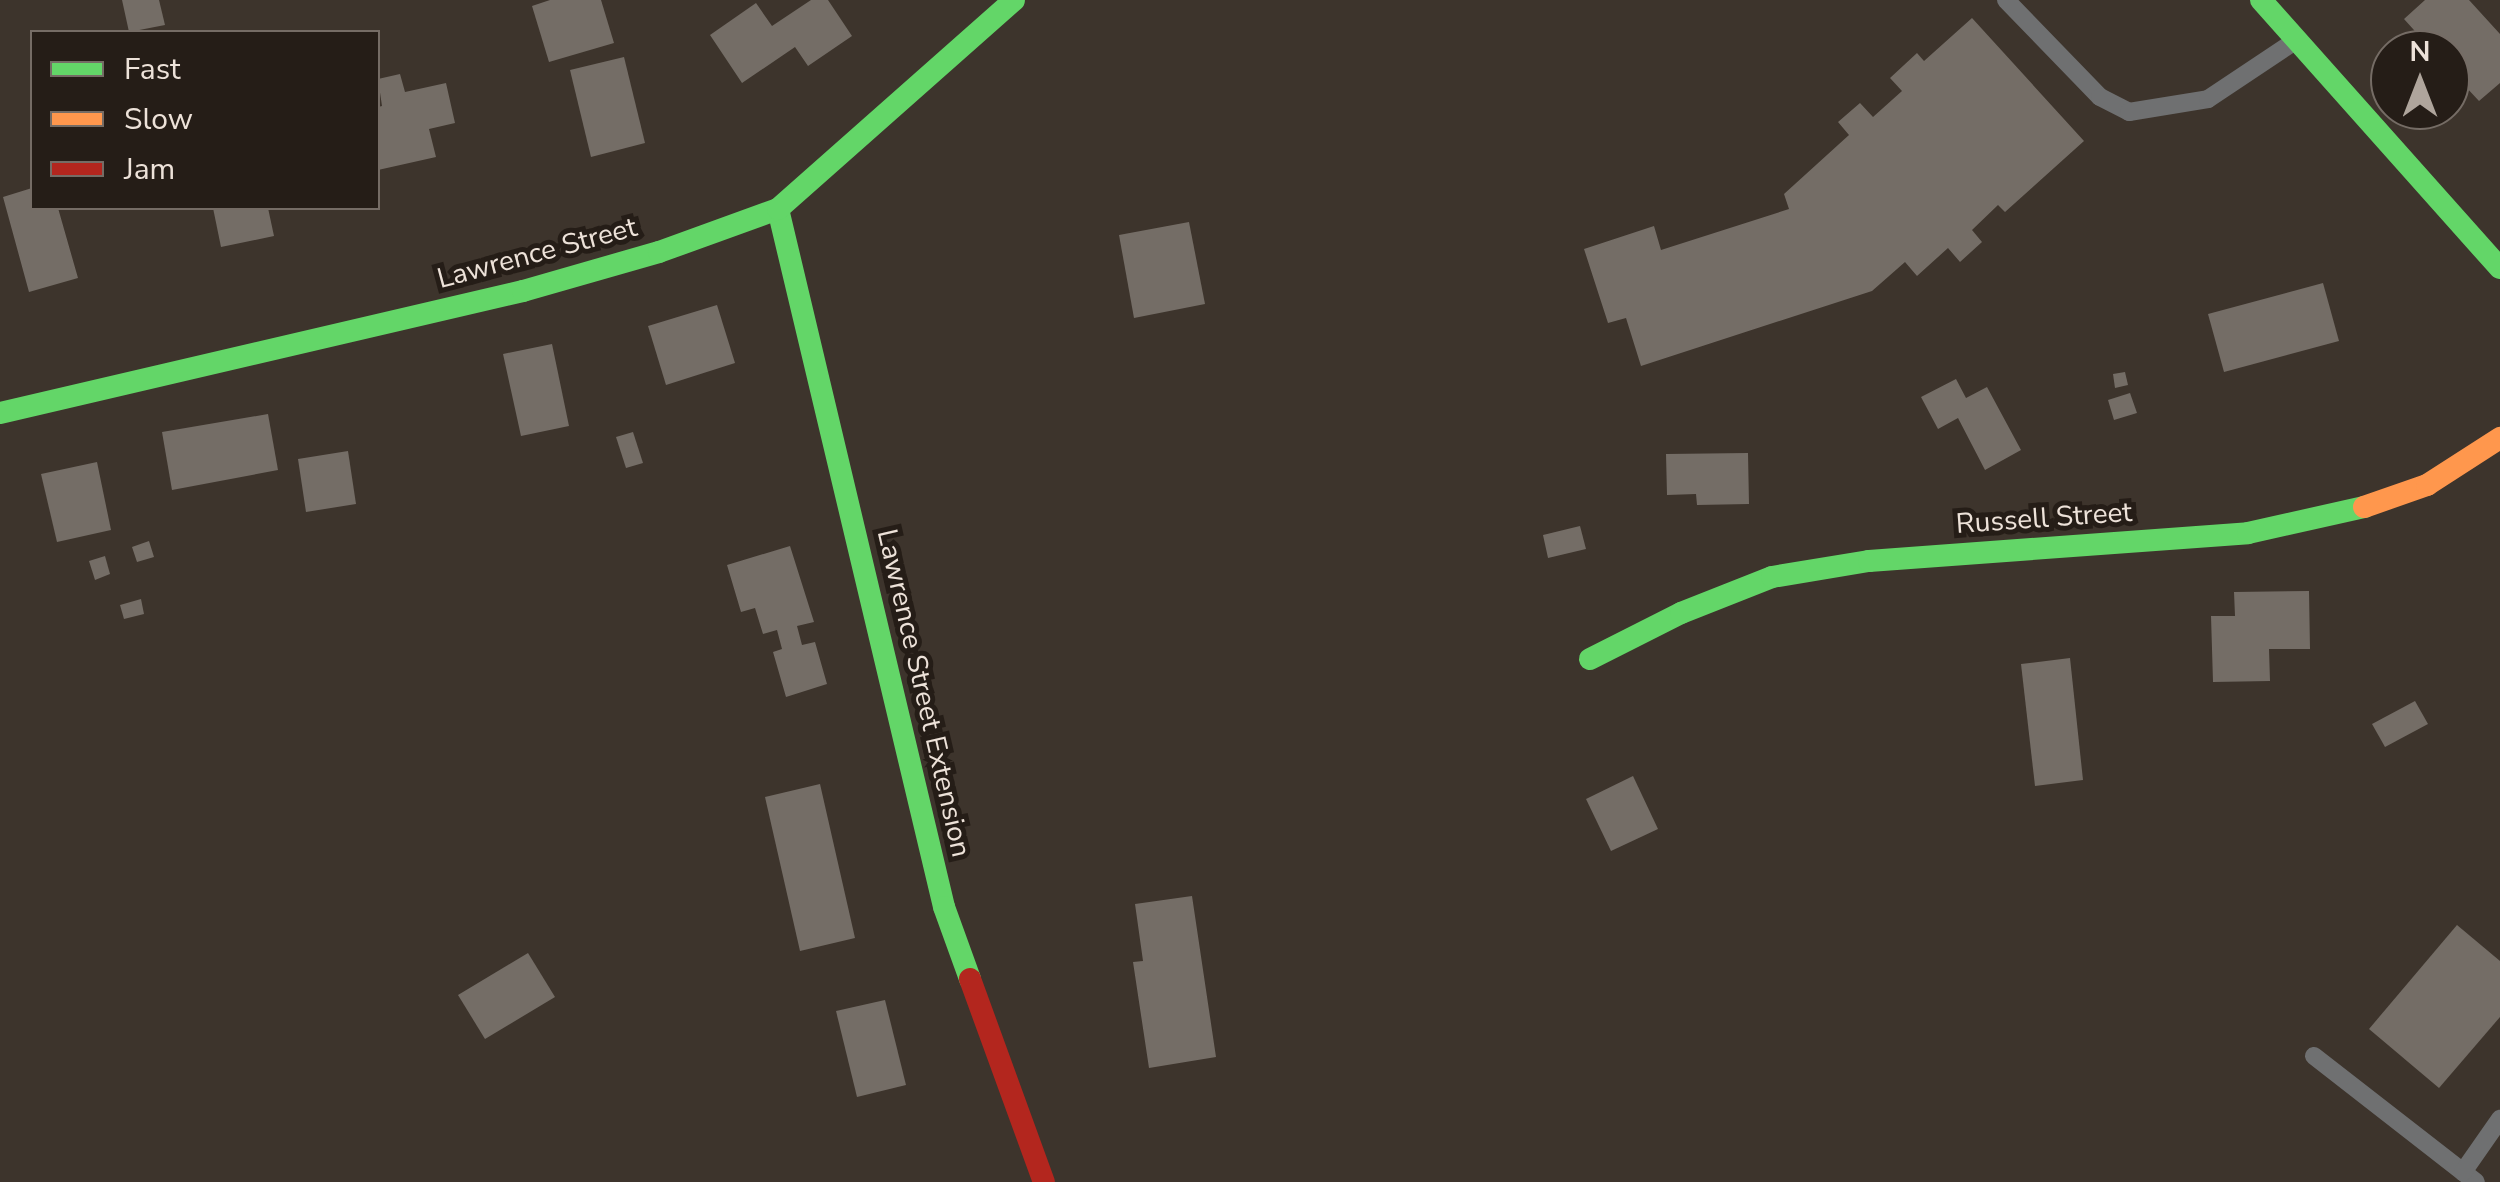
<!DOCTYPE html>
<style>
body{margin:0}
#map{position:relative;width:2500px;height:1182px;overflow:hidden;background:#3d342c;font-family:"Nunito Sans",sans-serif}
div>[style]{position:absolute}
.building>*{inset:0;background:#746d66}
.lane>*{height:18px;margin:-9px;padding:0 9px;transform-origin:9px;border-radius:9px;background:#6f7071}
.fast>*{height:22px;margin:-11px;padding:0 11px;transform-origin:11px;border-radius:11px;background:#63d668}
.slow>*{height:22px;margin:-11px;padding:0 11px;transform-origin:11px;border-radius:11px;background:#ff974d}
.jam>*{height:22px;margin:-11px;padding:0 11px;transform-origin:11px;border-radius:11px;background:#b3261e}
span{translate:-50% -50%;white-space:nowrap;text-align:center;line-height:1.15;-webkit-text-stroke:10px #251d17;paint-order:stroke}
.street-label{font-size:28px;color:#ede2d9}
.legend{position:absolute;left:30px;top:30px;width:350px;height:180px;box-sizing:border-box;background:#251d17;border:2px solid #756c65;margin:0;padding:12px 18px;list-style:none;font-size:30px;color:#ede2d9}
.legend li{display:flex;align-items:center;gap:20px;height:50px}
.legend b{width:50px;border:2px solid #756c65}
.north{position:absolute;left:2370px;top:30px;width:100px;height:100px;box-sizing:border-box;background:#251d17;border:2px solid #756c65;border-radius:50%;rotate:0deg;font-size:28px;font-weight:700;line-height:40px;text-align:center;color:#ede2d9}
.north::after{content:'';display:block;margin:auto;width:35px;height:45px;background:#afa59c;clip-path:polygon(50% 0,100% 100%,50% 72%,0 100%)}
</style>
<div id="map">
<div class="building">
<i style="clip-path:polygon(122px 0,159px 0,165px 25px,129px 32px)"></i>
<i style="clip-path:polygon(550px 0,601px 0,614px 43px,549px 62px,532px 6px)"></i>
<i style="clip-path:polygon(811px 0,828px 0,852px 36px,808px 66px,795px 47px,742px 83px,710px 35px,756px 3px,772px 26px)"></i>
<i style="clip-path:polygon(2425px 0,2469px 0,2500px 34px,2500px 83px,2479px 101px,2450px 70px,2450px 50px,2432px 50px,2404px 19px)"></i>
<i style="clip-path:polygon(1972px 18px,2084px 141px,2005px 212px,1998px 205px,1972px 230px,1982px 242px,1960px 262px,1948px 248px,1917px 276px,1905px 262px,1872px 291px,1641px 366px,1626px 318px,1608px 323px,1584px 249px,1654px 226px,1661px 250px,1789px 209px,1784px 194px,1849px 135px,1838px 122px,1860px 103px,1873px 117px,1902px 91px,1890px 78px,1917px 53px,1924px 61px)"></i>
<i style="clip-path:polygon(624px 57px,645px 143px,591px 157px,570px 70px)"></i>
<i style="clip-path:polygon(400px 74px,405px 92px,446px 83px,455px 123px,429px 129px,436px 157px,378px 170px,378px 107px,382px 106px,378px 79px)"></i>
<i style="clip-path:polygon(32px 188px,32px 208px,58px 208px,78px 278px,29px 292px,3px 197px)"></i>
<i style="clip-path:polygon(213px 208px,268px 208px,274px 236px,221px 247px)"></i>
<i style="clip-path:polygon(1189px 222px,1205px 304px,1134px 318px,1119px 235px)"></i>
<i style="clip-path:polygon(2323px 283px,2339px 341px,2224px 372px,2208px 314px)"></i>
<i style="clip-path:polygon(717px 305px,735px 363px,666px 385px,648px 326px)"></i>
<i style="clip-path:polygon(552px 344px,569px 426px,521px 436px,503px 354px)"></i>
<i style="clip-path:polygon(2125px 372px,2128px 385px,2115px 388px,2113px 374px)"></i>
<i style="clip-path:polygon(1956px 379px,1966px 398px,1987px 387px,2021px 450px,1985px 470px,1958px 418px,1938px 429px,1921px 397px)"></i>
<i style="clip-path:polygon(2130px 393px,2137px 413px,2114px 420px,2108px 400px)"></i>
<i style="clip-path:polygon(268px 414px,278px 470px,172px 490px,162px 432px)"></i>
<i style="clip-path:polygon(633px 432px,643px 463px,626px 468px,616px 437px)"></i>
<i style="clip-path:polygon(348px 451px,356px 504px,306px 512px,298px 459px)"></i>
<i style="clip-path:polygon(1748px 453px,1749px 504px,1697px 505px,1696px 494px,1667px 495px,1666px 454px)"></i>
<i style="clip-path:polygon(97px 462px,111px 530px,57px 542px,41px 474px)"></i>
<i style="clip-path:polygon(1580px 526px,1586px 549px,1548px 558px,1543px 535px)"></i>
<i style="clip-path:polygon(149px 541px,154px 557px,137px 562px,132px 547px)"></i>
<i style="clip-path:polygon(790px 546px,814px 622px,797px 626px,802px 645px,815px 642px,827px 684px,786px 697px,773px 652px,782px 649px,777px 630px,763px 634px,755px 608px,741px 612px,727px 565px)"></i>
<i style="clip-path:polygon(105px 556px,110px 574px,95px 580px,89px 561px)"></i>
<i style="clip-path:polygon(2309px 591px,2310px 649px,2269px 649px,2270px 681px,2213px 682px,2211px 616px,2235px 616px,2234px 592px)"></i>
<i style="clip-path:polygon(141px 599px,144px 614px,124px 619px,120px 605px)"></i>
<i style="clip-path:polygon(2070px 658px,2083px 780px,2035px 786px,2021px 664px)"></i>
<i style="clip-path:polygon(2415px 701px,2428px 724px,2385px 747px,2372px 724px)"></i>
<i style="clip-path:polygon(1633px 776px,1658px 829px,1611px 851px,1586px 799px)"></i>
<i style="clip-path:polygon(820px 784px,855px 938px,800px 951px,765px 797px)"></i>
<i style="clip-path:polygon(1192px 896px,1216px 1057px,1149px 1068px,1133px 962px,1143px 961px,1135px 904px)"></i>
<i style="clip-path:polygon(2457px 925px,2500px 961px,2500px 1017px,2439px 1088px,2369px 1029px)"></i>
<i style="clip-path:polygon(528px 953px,555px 997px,485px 1039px,458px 995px)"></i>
<i style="clip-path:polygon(885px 1000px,906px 1085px,857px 1097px,836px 1011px)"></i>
</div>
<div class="lane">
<i style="left:2006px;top:0;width:135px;rotate:45.9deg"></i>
<i style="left:2100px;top:97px;width:33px;rotate:27deg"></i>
<i style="left:2129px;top:112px;width:80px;rotate:-9.3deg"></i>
<i style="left:2208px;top:99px;width:101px;rotate:-33.7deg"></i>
<i style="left:2314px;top:1056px;width:205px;rotate:37.9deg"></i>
<i style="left:2463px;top:1172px;width:65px;rotate:-55.1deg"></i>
</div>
<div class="fast">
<i style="left:2261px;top:0;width:359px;rotate:48.3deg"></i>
<i style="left:778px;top:209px;width:717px;rotate:76.62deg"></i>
<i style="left:944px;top:907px;width:77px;rotate:70.1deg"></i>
<i style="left:0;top:413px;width:537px;rotate:-13.13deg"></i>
<i style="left:523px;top:291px;width:141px;rotate:-16deg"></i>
<i style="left:659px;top:252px;width:127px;rotate:-19.9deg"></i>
<i style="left:778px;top:209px;width:315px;rotate:-41.5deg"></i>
<i style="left:1590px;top:659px;width:102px;rotate:-26.8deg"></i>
<i style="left:1681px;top:613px;width:98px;rotate:-21.6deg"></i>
<i style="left:1772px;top:577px;width:98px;rotate:-9.4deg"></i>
<i style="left:1869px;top:561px;width:380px;rotate:-4.2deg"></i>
<i style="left:2248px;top:533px;width:119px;rotate:-12.6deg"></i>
</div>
<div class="slow">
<i style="left:2364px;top:507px;width:67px;rotate:-19.2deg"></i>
<i style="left:2427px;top:485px;width:87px;rotate:-32.8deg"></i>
</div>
<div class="jam">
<i style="left:970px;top:979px;width:216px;rotate:70deg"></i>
</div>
<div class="street-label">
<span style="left:537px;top:253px;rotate:-15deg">Lawrence Street</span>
<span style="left:2044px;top:518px;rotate:-4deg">Russell Street</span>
<span style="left:924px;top:693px;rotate:77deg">Lawrence Street Extension</span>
</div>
<ul class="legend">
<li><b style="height:12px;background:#63d668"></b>Fast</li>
<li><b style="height:12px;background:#ff974d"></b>Slow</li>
<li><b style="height:12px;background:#b3261e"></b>Jam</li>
</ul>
<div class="north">N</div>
</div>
